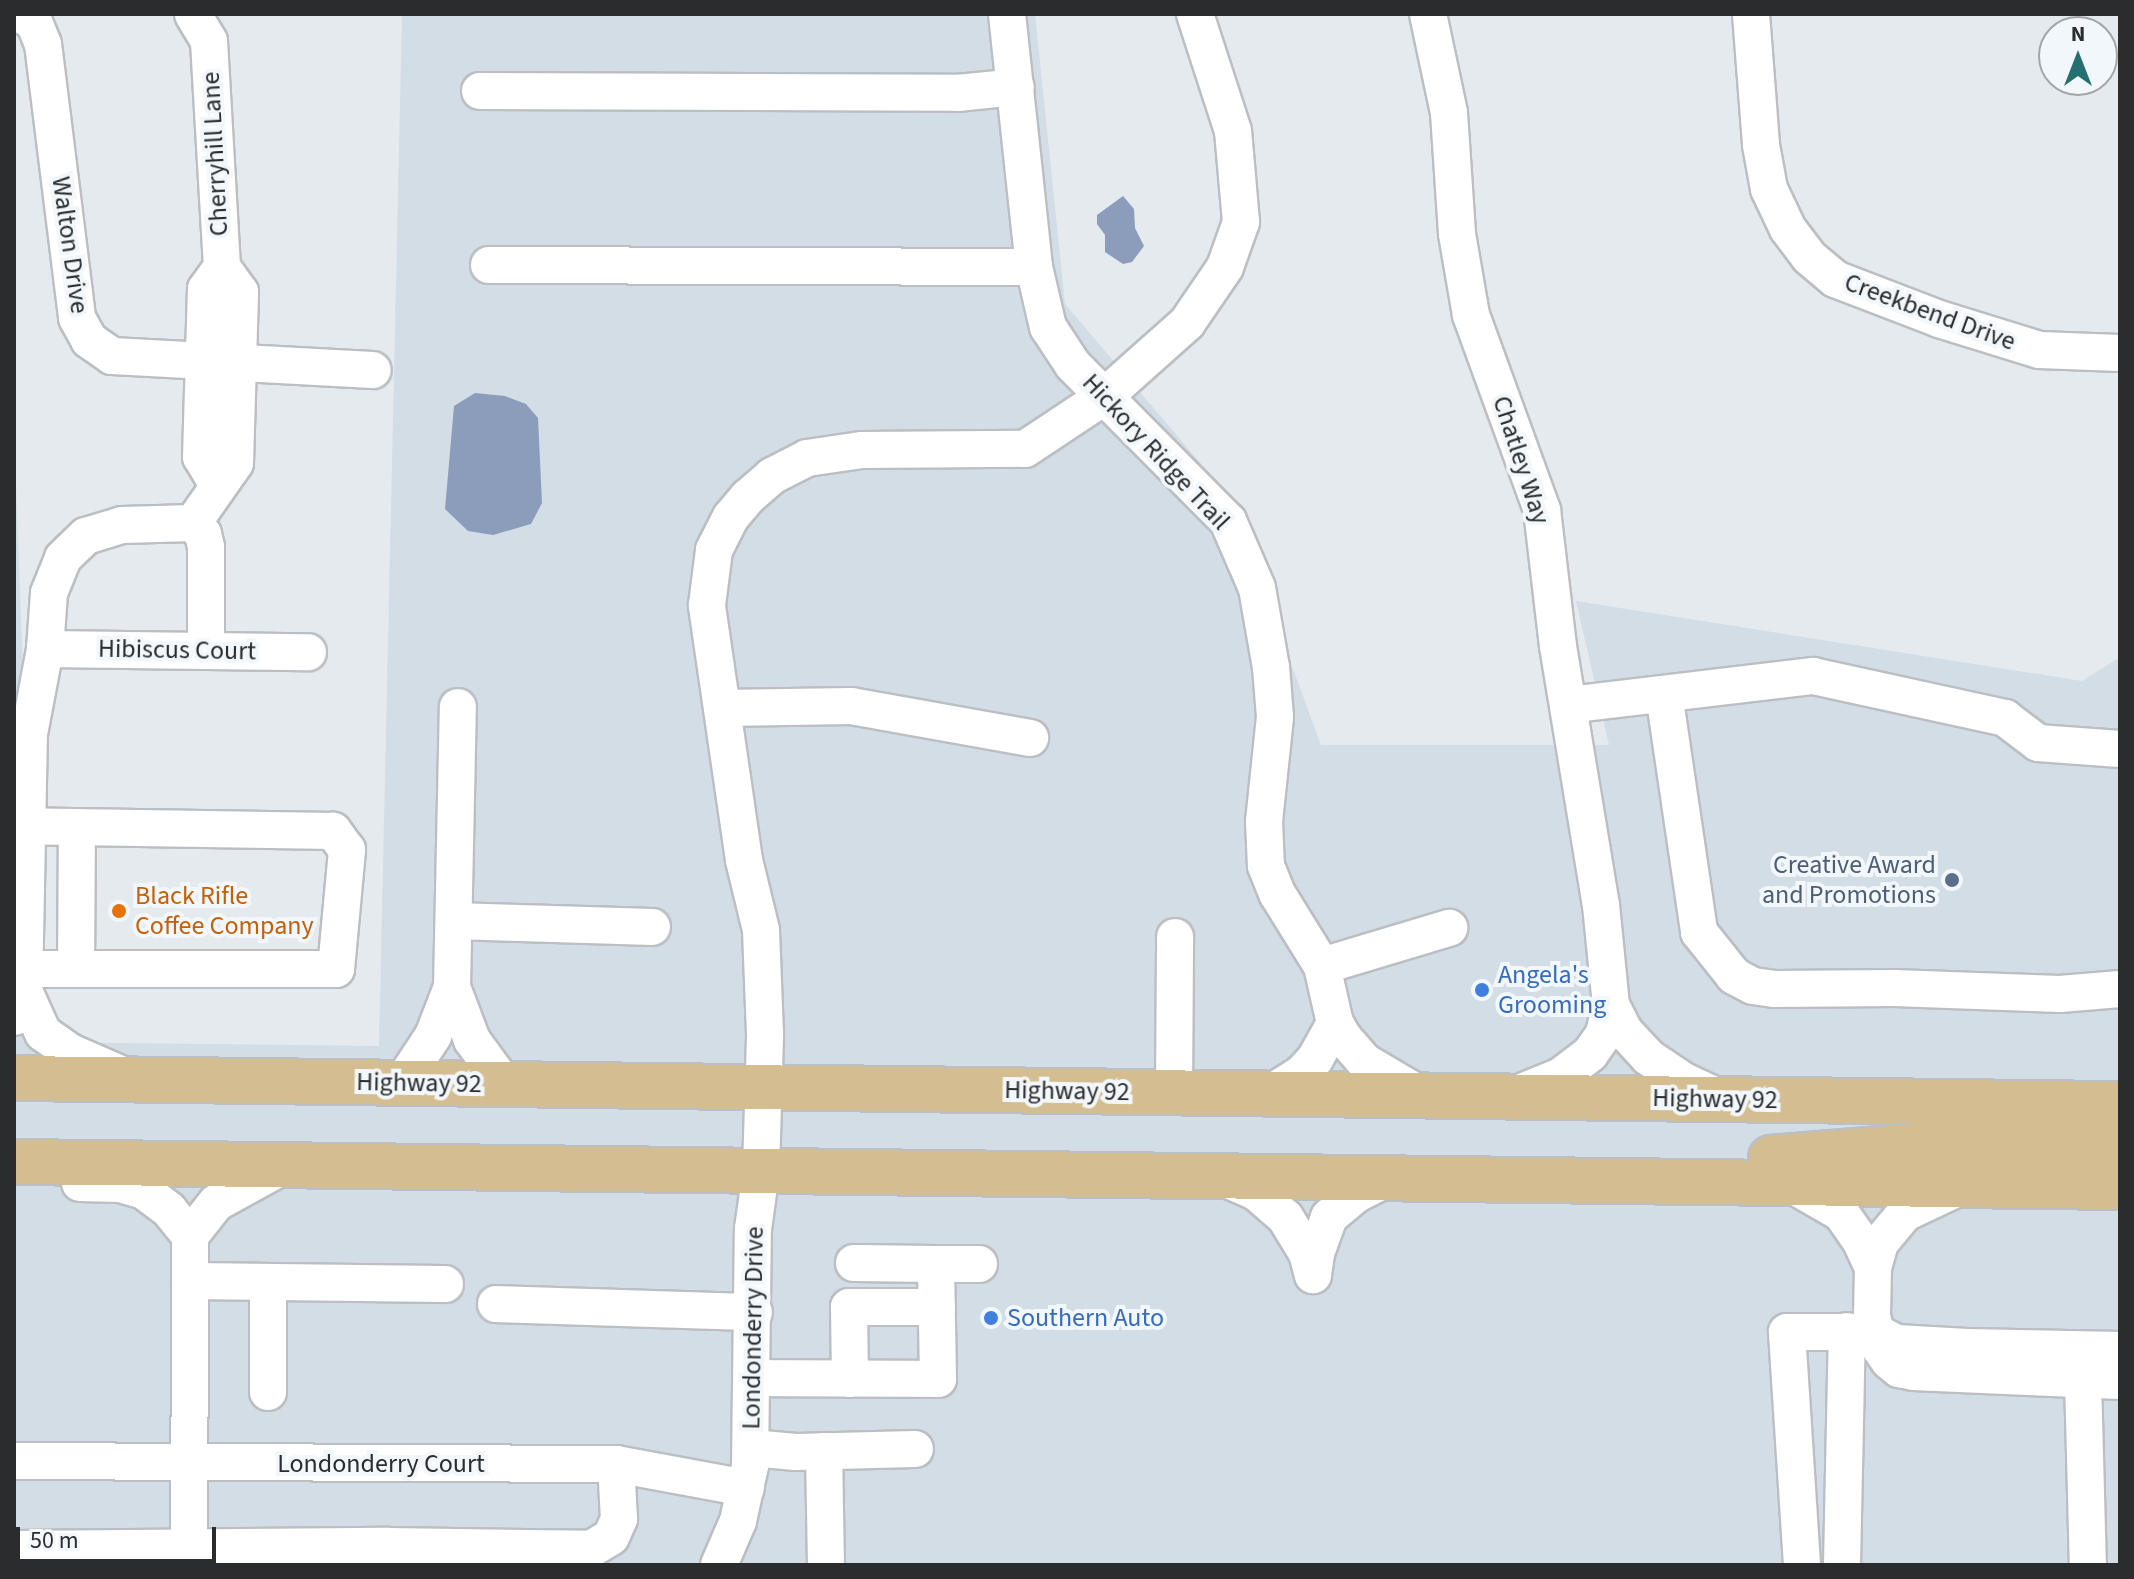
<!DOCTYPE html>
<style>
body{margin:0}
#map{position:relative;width:2134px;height:1579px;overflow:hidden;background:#e5eaee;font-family:"Source Sans 3",sans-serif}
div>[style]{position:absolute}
.built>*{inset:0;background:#d3dde6}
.water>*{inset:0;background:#8b9dbb}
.roads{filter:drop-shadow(2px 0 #bbbfc3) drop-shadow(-2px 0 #bbbfc3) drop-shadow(0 2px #bbbfc3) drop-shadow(0 -2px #bbbfc3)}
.minor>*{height:36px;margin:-18px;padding:0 18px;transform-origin:18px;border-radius:18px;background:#fff}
.major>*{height:44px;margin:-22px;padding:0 22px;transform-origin:22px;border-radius:22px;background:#d4be91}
.dots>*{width:22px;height:22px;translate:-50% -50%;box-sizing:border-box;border:4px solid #f2f7fb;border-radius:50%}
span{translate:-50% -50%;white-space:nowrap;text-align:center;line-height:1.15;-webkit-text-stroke:8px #f2f7fb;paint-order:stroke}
.street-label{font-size:26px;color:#2a2c2d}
.service-label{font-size:26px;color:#4e5e75}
.right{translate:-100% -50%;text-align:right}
.food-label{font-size:26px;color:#c56008}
.left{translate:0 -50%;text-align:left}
.shop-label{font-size:26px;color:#366cbe}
.frame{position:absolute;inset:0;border:16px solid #2a2c2d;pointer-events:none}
.north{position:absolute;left:2038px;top:16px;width:80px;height:80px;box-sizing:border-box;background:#f2f7fb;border:2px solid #a2a6a9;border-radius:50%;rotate:0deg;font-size:22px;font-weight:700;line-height:32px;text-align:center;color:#2a2c2d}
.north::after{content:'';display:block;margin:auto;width:28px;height:36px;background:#236f72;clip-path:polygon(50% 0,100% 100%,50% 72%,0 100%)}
.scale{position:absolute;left:16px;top:1527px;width:200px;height:36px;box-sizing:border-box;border:4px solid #2a2c2d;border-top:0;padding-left:10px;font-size:24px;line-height:28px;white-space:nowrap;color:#2a2c2d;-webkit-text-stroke:6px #f2f7fb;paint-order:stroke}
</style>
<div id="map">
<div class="built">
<i style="clip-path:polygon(402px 14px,1035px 14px,1065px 304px,1230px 498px,1321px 745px,1609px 745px,1576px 601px,2082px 681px,2120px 657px,2120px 1565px,14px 1565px,14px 431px,37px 1042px,379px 1046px)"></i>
</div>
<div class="water">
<i style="clip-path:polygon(1123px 196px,1134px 209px,1135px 228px,1144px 246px,1132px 262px,1123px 264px,1105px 252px,1105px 235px,1097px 224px,1097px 215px)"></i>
<i style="clip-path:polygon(475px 393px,505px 396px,526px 404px,538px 418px,542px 503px,531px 524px,493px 535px,468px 531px,445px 509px,454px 406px)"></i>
</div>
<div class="roads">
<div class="minor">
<i style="left:20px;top:14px;width:16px;rotate:30deg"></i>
<i style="left:34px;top:22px;width:24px;rotate:68deg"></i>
<i style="left:43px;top:44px;width:276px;rotate:82.9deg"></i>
<i style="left:77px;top:318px;width:25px;rotate:61deg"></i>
<i style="left:89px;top:340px;width:28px;rotate:35deg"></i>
<i style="left:112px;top:356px;width:261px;rotate:3.1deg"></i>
<i style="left:1007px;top:14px;width:254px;rotate:83.9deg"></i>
<i style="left:1034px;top:267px;width:62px;rotate:76.9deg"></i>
<i style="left:1048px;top:327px;width:45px;rotate:56.7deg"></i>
<i style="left:1073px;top:365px;width:220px;rotate:45.2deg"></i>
<i style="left:1228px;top:521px;width:73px;rotate:66.6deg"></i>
<i style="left:1257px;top:588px;width:80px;rotate:80deg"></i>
<i style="left:1271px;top:667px;width:50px;rotate:85.4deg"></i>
<i style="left:1275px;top:717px;width:105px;rotate:96deg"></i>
<i style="left:1264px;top:821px;width:45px;rotate:87.5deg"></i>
<i style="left:1266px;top:866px;width:31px;rotate:68deg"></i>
<i style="left:1278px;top:895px;width:84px;rotate:58.2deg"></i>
<i style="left:1322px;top:966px;width:58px;rotate:77.2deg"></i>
<i style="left:1335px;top:1023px;width:16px;rotate:60deg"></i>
<i style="left:1343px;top:1037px;width:33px;rotate:49deg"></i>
<i style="left:1365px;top:1062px;width:65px;rotate:30.5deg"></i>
<i style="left:1428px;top:14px;width:101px;rotate:78deg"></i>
<i style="left:1449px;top:113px;width:121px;rotate:86.2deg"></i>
<i style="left:1457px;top:234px;width:82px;rotate:80.2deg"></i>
<i style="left:1471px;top:315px;width:208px;rotate:70deg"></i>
<i style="left:1542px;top:510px;width:137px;rotate:83.3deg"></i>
<i style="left:1558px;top:646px;width:263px;rotate:80.6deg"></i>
<i style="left:1601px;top:905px;width:100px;rotate:84.3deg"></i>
<i style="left:1611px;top:1005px;width:30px;rotate:104deg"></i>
<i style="left:1604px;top:1034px;width:24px;rotate:125deg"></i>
<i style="left:1590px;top:1054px;width:36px;rotate:143deg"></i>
<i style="left:1561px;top:1076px;width:48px;rotate:157.8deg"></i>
<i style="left:1751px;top:14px;width:131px;rotate:85.6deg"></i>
<i style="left:1761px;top:145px;width:45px;rotate:79.7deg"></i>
<i style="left:1769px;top:189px;width:44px;rotate:64.6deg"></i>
<i style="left:1788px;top:229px;width:35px;rotate:53deg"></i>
<i style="left:1809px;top:257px;width:34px;rotate:40deg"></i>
<i style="left:1835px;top:279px;width:111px;rotate:21deg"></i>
<i style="left:1939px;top:319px;width:105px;rotate:17.2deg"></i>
<i style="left:2039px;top:350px;width:81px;rotate:2.1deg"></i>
<i style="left:480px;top:91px;width:478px;rotate:0.2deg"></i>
<i style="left:958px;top:93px;width:58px;rotate:-5.9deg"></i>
<i style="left:489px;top:265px;width:545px;rotate:0.21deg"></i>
<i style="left:218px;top:485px;width:33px;rotate:-121deg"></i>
<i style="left:201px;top:457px;width:168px;rotate:-88.3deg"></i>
<i style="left:206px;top:289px;width:27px;rotate:-54deg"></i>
<i style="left:193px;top:523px;width:15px;rotate:48deg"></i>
<i style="left:203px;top:534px;width:13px;rotate:77deg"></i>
<i style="left:206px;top:547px;width:103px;rotate:90deg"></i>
<i style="left:45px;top:649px;width:263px;rotate:0.7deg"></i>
<i style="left:1664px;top:694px;width:241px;rotate:81.6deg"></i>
<i style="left:1699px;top:932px;width:56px;rotate:51.5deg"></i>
<i style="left:1734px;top:976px;width:21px;rotate:28deg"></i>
<i style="left:1753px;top:986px;width:21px;rotate:8deg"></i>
<i style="left:1774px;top:989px;width:120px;rotate:-0.5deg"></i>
<i style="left:1894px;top:988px;width:166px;rotate:2.1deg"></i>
<i style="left:2060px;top:994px;width:60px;rotate:-4.8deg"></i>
<i style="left:1568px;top:705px;width:247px;rotate:-6.8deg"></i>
<i style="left:1813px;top:676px;width:197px;rotate:12.3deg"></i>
<i style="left:2005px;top:718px;width:41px;rotate:37.1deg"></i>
<i style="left:2038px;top:743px;width:82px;rotate:4.2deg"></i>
<i style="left:723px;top:708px;width:128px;rotate:-0.9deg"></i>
<i style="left:851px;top:706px;width:182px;rotate:10.1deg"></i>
<i style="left:454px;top:921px;width:198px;rotate:1.7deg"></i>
<i style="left:1322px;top:966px;width:133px;rotate:-16.7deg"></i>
<i style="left:76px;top:968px;width:141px;rotate:-89.6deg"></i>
<i style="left:25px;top:969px;width:311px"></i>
<i style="left:336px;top:969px;width:120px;rotate:-84.7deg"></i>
<i style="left:347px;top:850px;width:24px;rotate:-126deg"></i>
<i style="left:333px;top:831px;width:307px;rotate:-179.1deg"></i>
<i style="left:452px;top:987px;width:280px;rotate:-88.8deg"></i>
<i style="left:24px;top:991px;width:46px;rotate:65.7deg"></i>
<i style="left:43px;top:1033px;width:33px;rotate:35deg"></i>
<i style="left:70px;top:1052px;width:60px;rotate:23.6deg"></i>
<i style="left:1611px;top:1005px;width:30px;rotate:63deg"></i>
<i style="left:1625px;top:1032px;width:34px;rotate:47deg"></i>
<i style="left:1648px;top:1057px;width:43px;rotate:33.7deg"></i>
<i style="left:1684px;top:1081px;width:38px;rotate:25deg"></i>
<i style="left:14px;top:1017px;width:28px;rotate:-69deg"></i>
<i style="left:24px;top:991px;width:257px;rotate:-88.9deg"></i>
<i style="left:29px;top:734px;width:86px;rotate:-79.3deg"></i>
<i style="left:45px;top:649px;width:56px;rotate:-85.9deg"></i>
<i style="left:49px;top:593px;width:38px;rotate:-68deg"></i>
<i style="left:63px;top:558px;width:32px;rotate:-44deg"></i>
<i style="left:86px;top:536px;width:38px;rotate:-17deg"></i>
<i style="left:122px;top:525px;width:71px;rotate:-1.6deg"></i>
<i style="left:193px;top:523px;width:73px;rotate:-55deg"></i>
<i style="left:235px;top:463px;width:171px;rotate:-88.3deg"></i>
<i style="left:240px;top:292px;width:31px;rotate:-126deg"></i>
<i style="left:222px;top:267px;width:226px;rotate:-93.3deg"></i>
<i style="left:209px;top:41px;width:31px;rotate:-121deg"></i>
<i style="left:402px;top:1083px;width:56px;rotate:-56.6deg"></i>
<i style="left:433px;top:1036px;width:53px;rotate:-68.8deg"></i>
<i style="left:452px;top:987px;width:57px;rotate:69.3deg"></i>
<i style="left:472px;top:1040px;width:54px;rotate:54deg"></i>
<i style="left:1174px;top:1092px;width:155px;rotate:-89.6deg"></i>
<i style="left:1269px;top:1094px;width:39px;rotate:-32deg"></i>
<i style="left:1302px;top:1073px;width:19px;rotate:-47deg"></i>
<i style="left:1315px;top:1059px;width:41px;rotate:-60.9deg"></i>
<i style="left:1224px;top:1178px;width:36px;rotate:24deg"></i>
<i style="left:1257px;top:1193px;width:37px;rotate:41deg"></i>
<i style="left:1285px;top:1217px;width:42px;rotate:58.6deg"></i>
<i style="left:1307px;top:1253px;width:23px;rotate:75deg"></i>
<i style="left:1787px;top:1182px;width:62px;rotate:29.9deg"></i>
<i style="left:1841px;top:1213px;width:35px;rotate:55deg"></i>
<i style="left:1861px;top:1242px;width:29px;rotate:65deg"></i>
<i style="left:80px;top:1183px;width:40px;rotate:1.4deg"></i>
<i style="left:120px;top:1184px;width:25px;rotate:16deg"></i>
<i style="left:144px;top:1191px;width:31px;rotate:37deg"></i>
<i style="left:169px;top:1210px;width:33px;rotate:51deg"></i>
<i style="left:1958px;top:1188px;width:59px;rotate:154.7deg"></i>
<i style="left:1905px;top:1213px;width:39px;rotate:130deg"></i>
<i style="left:1880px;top:1243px;width:26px;rotate:106deg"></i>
<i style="left:1873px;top:1268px;width:48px;rotate:91.2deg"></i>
<i style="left:1872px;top:1316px;width:33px;rotate:76deg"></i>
<i style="left:1880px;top:1348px;width:16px;rotate:55deg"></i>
<i style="left:1889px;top:1361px;width:13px;rotate:39deg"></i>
<i style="left:1899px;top:1369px;width:15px;rotate:11deg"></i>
<i style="left:1914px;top:1372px;width:206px;rotate:2.5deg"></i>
<i style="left:854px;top:1263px;width:82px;rotate:0.7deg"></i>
<i style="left:1313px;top:1275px;width:22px;rotate:-82deg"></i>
<i style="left:1316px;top:1253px;width:38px;rotate:-70deg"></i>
<i style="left:1329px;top:1217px;width:34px;rotate:-40deg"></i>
<i style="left:1355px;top:1195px;width:37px;rotate:-27deg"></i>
<i style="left:190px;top:1281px;width:255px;rotate:0.7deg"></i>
<i style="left:268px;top:1282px;width:110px;rotate:90deg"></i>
<i style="left:496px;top:1304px;width:258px;rotate:1.8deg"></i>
<i style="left:753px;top:1378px;width:185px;rotate:0.3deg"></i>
<i style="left:938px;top:1379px;width:115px;rotate:-91deg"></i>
<i style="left:936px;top:1264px;width:43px"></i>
<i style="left:850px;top:1379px;width:72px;rotate:-90.8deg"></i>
<i style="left:849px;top:1307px;width:88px"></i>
<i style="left:2083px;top:1379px;width:186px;rotate:88.5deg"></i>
<i style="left:751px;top:1448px;width:45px;rotate:5.1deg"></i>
<i style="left:796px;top:1452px;width:119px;rotate:-1.4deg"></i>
<i style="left:824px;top:1451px;width:114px;rotate:89deg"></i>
<i style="left:14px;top:1461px;width:602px;rotate:0.29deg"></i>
<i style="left:616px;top:1464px;width:132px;rotate:10.5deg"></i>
<i style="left:14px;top:1549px;width:374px;rotate:-0.5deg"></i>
<i style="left:388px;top:1546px;width:203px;rotate:0.8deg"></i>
<i style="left:591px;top:1549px;width:23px;rotate:-31deg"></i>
<i style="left:611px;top:1537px;width:20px;rotate:-66deg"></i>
<i style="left:619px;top:1519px;width:55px;rotate:-93.1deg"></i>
<i style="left:189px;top:1565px;width:329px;rotate:-89.8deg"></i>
<i style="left:190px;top:1236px;width:42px;rotate:-51.8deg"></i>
<i style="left:216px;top:1203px;width:79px;rotate:-28.8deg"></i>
<i style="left:719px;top:1565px;width:48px;rotate:-66.6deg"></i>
<i style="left:738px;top:1521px;width:56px;rotate:-77.7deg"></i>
<i style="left:750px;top:1466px;width:237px;rotate:-89.3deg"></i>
<i style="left:753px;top:1229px;width:59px;rotate:-82.1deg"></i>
<i style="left:761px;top:1171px;width:137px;rotate:-88.3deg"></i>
<i style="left:765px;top:1034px;width:104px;rotate:-92.2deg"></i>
<i style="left:761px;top:930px;width:72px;rotate:-103.7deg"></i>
<i style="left:744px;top:860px;width:258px;rotate:-98.3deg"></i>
<i style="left:707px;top:605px;width:55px;rotate:-82.7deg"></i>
<i style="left:714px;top:550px;width:37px;rotate:-63deg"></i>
<i style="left:731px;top:517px;width:26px;rotate:-50deg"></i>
<i style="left:748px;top:497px;width:32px;rotate:-41deg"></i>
<i style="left:772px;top:476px;width:39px;rotate:-27deg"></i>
<i style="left:807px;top:458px;width:56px;rotate:-8.3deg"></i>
<i style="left:862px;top:450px;width:163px;rotate:-0.4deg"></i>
<i style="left:1025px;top:449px;width:96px;rotate:-33.5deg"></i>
<i style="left:1105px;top:396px;width:110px;rotate:-41.7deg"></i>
<i style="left:1187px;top:323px;width:68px;rotate:-55.8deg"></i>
<i style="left:1225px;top:267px;width:48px;rotate:-70.4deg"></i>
<i style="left:1241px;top:222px;width:91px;rotate:-95deg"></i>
<i style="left:1233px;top:131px;width:123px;rotate:-108deg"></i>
<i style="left:1802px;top:1565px;width:233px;rotate:-93.7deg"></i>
<i style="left:1787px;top:1332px;width:88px"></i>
<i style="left:1875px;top:1332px;width:25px;rotate:27deg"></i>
<i style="left:1897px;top:1343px;width:70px;rotate:3.3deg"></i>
<i style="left:1967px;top:1347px;width:153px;rotate:1.1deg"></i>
<i style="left:1842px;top:1565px;width:234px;rotate:-88.8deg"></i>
</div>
<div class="major">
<i style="left:14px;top:1078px;width:2106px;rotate:0.71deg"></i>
<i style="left:1771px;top:1158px;width:147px;rotate:-4.7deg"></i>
<i style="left:1918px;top:1146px;width:202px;rotate:-0.3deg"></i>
<i style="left:14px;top:1162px;width:2106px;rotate:0.68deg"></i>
</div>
</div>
<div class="dots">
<i style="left:1952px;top:880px;background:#5c6f8a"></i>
<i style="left:119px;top:911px;background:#e8710a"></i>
<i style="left:1482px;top:990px;background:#3f7fe0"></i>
<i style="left:991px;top:1318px;background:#3f7fe0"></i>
</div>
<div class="street-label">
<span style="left:215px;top:154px;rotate:-93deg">Cherryhill Lane</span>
<span style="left:70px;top:245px;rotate:82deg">Walton Drive</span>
<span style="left:1930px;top:312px;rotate:20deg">Creekbend Drive</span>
<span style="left:1156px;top:452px;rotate:47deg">Hickory Ridge Trail</span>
<span style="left:1521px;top:460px;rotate:72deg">Chatley Way</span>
<span style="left:177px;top:650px;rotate:1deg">Hibiscus Court</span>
<span style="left:419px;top:1083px;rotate:1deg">Highway 92</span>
<span style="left:1067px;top:1091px;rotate:1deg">Highway 92</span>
<span style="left:1715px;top:1099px;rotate:1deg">Highway 92</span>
<span style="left:753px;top:1328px;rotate:-89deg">Londonderry Drive</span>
<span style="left:381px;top:1464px">Londonderry Court</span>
</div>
<div class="service-label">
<span class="right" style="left:1936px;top:880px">Creative Award<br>and Promotions</span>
</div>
<div class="food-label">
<span class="left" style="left:135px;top:911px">Black Rifle<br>Coffee Company</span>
</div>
<div class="shop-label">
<span class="left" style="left:1498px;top:990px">Angela's<br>Grooming</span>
<span class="left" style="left:1007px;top:1318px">Southern Auto</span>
</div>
<div class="frame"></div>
<div class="north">N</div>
<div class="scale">50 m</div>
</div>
